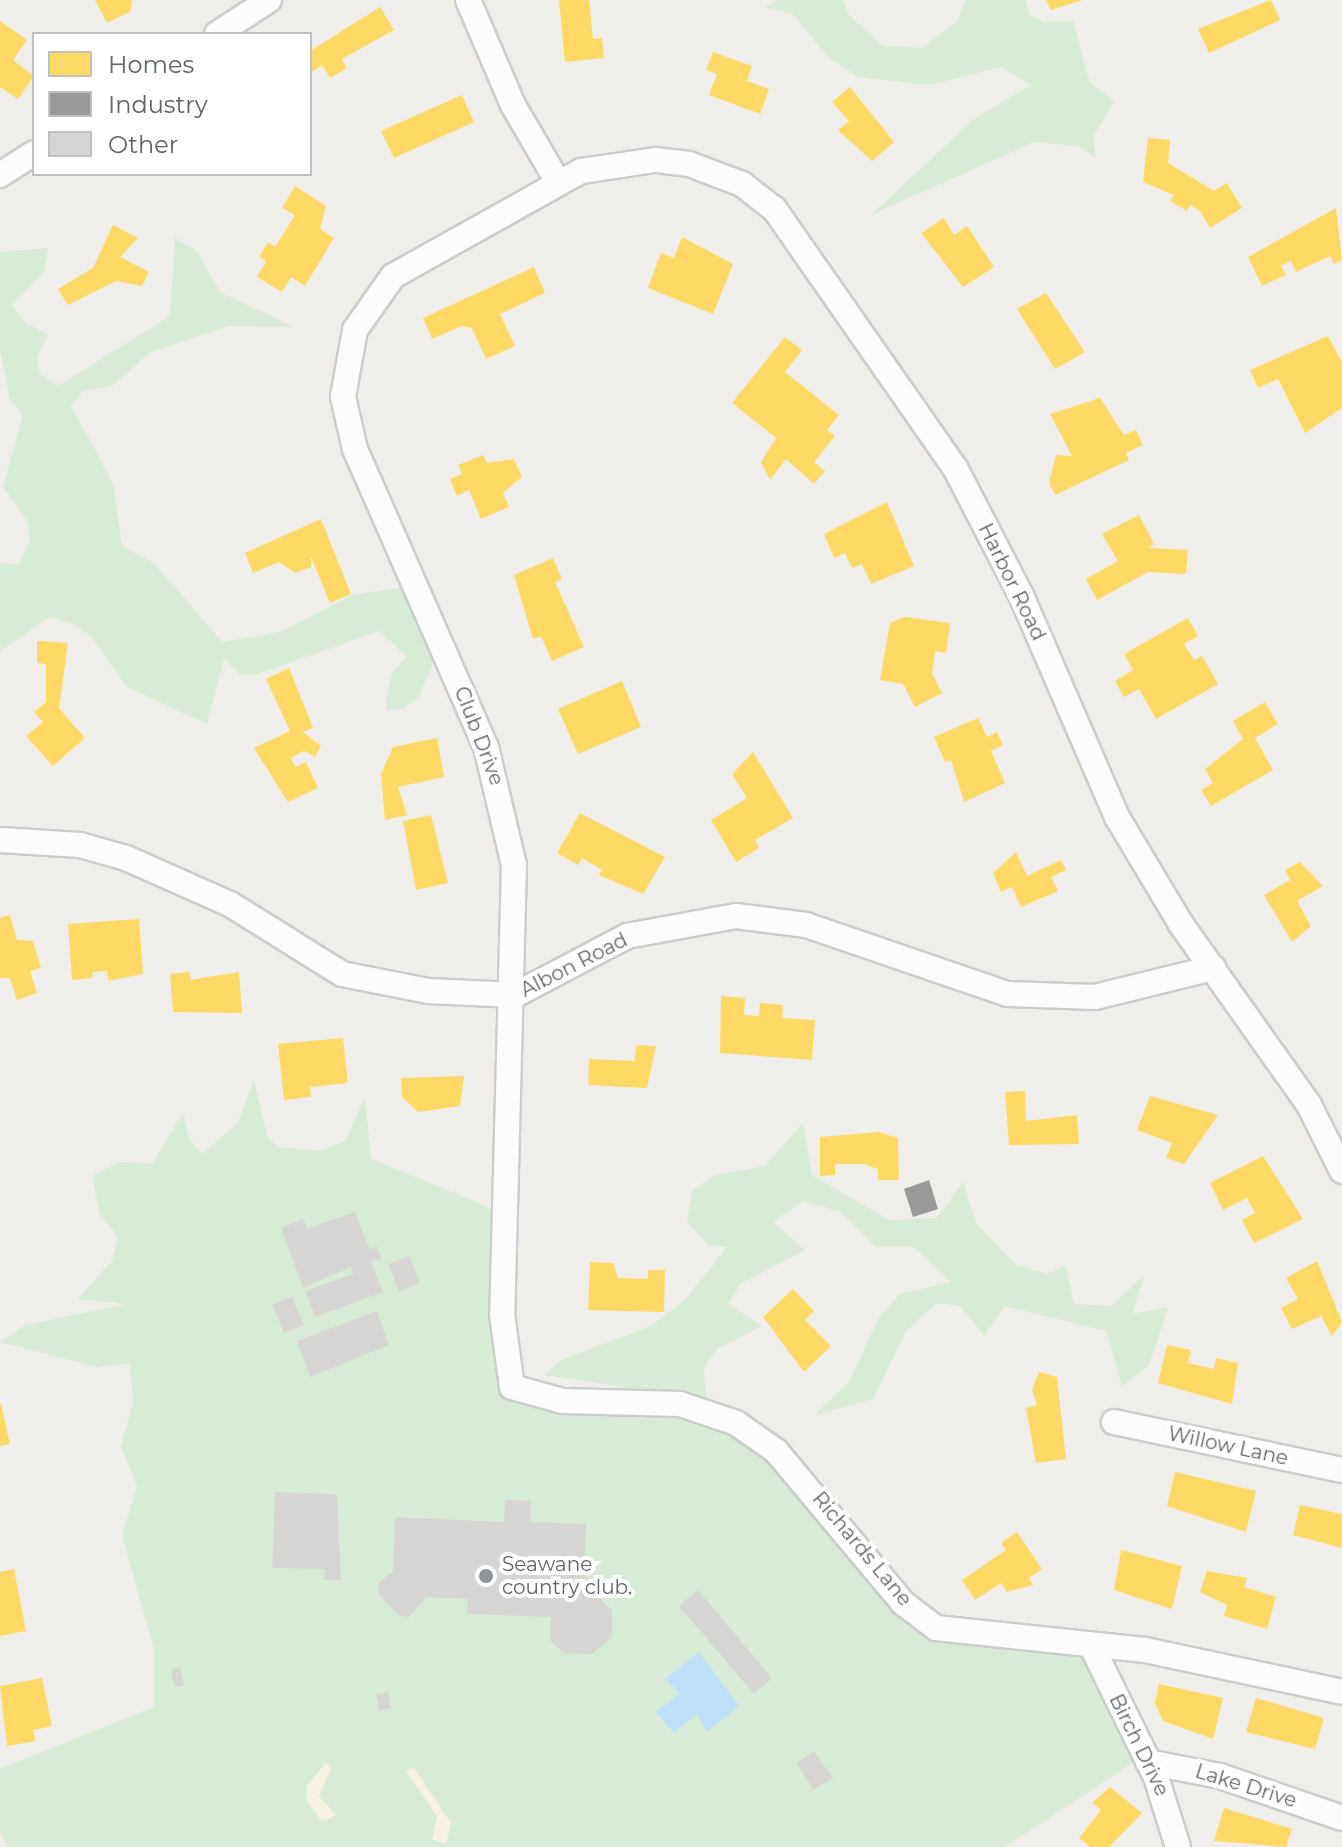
<!DOCTYPE html>
<style>
body{margin:0}
#map{position:relative;width:1342px;height:1847px;overflow:hidden;background:#efeeea;font-family:Montserrat,sans-serif}
div>[style]{position:absolute}
.green>*{inset:0;background:#d8ebd6}
.sand>*{inset:0;background:#f6f1e1}
.water>*{inset:0;background:#bfe0f9}
.homes>*{inset:0;background:#ffd966}
.industry>*{inset:0;background:#999}
.building>*{inset:0;background:#d6d5d3}
.roads{filter:drop-shadow(2px 0 #cbcccc) drop-shadow(-2px 0 #cbcccc) drop-shadow(0 2px #cbcccc) drop-shadow(0 -2px #cbcccc)}
.minor>*{height:24px;margin:-12px;padding:0 12px;transform-origin:12px;border-radius:12px;background:#fdfcfc}
.dots>*{width:22px;height:22px;translate:-50% -50%;box-sizing:border-box;border:4px solid #fff;border-radius:50%}
span{translate:-50% -50%;white-space:nowrap;text-align:center;line-height:1.15;-webkit-text-stroke:8px #fff;paint-order:stroke}
.street-label{font-size:20px;color:#5f6368}
.poi-label{font-size:20px;color:#5f6368}
.left{translate:0 -50%;text-align:left}
.legend{position:absolute;left:32px;top:32px;width:280px;height:144px;box-sizing:border-box;background:#fff;border:2px solid #bfc1c3;margin:0;padding:10px 14px;list-style:none;font-size:24px;color:#5f6368}
.legend li{display:flex;align-items:center;gap:16px;height:40px}
.legend b{width:40px;border:2px solid #bfc1c3}
</style>
<div id="map">
<div class="green">
<i style="clip-path:polygon(777px 0,843px 0,848px 14px,883px 46px,922px 48px,957px 21px,966px 0,1025px 0,1030px 15px,1044px 22px,1073px 21px,1090px 83px,1115px 101px,1093px 136px,1096px 158px,1078px 146px,1034px 142px,871px 215px,974px 119px,1031px 85px,1001px 67px,930px 85px,858px 77px,828px 57px,793px 14px,765px 7px)"></i>
<i style="clip-path:polygon(175px 238px,197px 251px,220px 292px,294px 327px,228px 326px,151px 352px,112px 386px,83px 391px,71px 406px,113px 483px,122px 546px,154px 563px,222px 642px,279px 632px,353px 595px,411px 586px,433px 663px,419px 697px,404px 708px,387px 711px,386px 701px,392px 673px,407px 656px,379px 631px,255px 675px,240px 674px,224px 658px,207px 724px,127px 687px,91px 636px,73px 624px,50px 617px,0 651px,0 563px,18px 564px,30px 542px,27px 520px,3px 487px,23px 415px,10px 400px,0 349px,0 252px,48px 248px,44px 272px,12px 305px,26px 324px,48px 334px,37px 357px,39px 373px,58px 386px,170px 316px)"></i>
<i style="clip-path:polygon(254px 1079px,267px 1136px,278px 1147px,320px 1151px,345px 1141px,365px 1098px,371px 1159px,506px 1214px,506px 1377px,528px 1392px,718px 1407px,909px 1609px,947px 1632px,1089px 1647px,1143px 1756px,1005px 1847px,8px 1847px,0 1832px,0 1769px,154px 1707px,154px 1649px,122px 1536px,137px 1486px,121px 1446px,133px 1403px,130px 1363px,97px 1367px,0 1342px,26px 1325px,127px 1304px,78px 1299px,113px 1260px,117px 1236px,100px 1215px,92px 1176px,120px 1162px,152px 1164px,183px 1112px,189px 1139px,202px 1154px,238px 1123px)"></i>
<i style="clip-path:polygon(803px 1123px,812px 1175px,889px 1220px,937px 1218px,963px 1182px,976px 1223px,1016px 1265px,1048px 1274px,1066px 1266px,1074px 1304px,1111px 1306px,1145px 1274px,1132px 1314px,1168px 1307px,1149px 1365px,1122px 1386px,1106px 1331px,1005px 1306px,984px 1336px,960px 1306px,937px 1303px,906px 1331px,873px 1399px,815px 1415px,849px 1382px,879px 1318px,900px 1294px,951px 1282px,914px 1247px,876px 1247px,841px 1212px,803px 1201px,773px 1222px,805px 1250px,740px 1284px,728px 1304px,762px 1326px,717px 1349px,704px 1368px,706px 1399px,544px 1375px,561px 1360px,651px 1326px,685px 1300px,727px 1247px,709px 1245px,687px 1222px,692px 1191px,715px 1175px,765px 1166px)"></i>
</div>
<div class="sand">
<i style="clip-path:polygon(326px 1762px,331px 1769px,319px 1796px,336px 1815px,322px 1822px,307px 1801px,307px 1786px)"></i>
<i style="clip-path:polygon(414px 1768px,451px 1823px,446px 1844px,432px 1839px,437px 1816px,406px 1771px)"></i>
</div>
<div class="water">
<i style="clip-path:polygon(699px 1652px,739px 1706px,707px 1732px,697px 1714px,674px 1733px,656px 1712px,680px 1693px,665px 1679px)"></i>
</div>
<div class="homes">
<i style="clip-path:polygon(95px 0,132px 0,131px 11px,107px 23px)"></i>
<i style="clip-path:polygon(559px 0,589px 0,593px 39px,602px 38px,604px 58px,565px 62px)"></i>
<i style="clip-path:polygon(1046px 0,1083px 0,1051px 10px)"></i>
<i style="clip-path:polygon(1271px 0,1280px 20px,1209px 53px,1198px 29px)"></i>
<i style="clip-path:polygon(380px 7px,394px 30px,342px 59px,347px 68px,330px 78px,322px 65px,310px 73px,310px 51px)"></i>
<i style="clip-path:polygon(0 21px,27px 40px,13px 60px,34px 76px,18px 99px,0 87px)"></i>
<i style="clip-path:polygon(713px 52px,752px 66px,747px 81px,769px 89px,760px 114px,709px 95px,717px 74px,706px 70px)"></i>
<i style="clip-path:polygon(850px 87px,894px 142px,872px 161px,838px 130px,849px 121px,832px 102px)"></i>
<i style="clip-path:polygon(462px 95px,474px 122px,394px 158px,381px 131px)"></i>
<i style="clip-path:polygon(1148px 138px,1170px 140px,1168px 163px,1214px 191px,1227px 183px,1242px 208px,1210px 228px,1199px 210px,1190px 205px,1187px 211px,1170px 201px,1174px 195px,1143px 182px)"></i>
<i style="clip-path:polygon(295px 186px,326px 206px,320px 229px,334px 238px,305px 286px,291px 277px,282px 292px,257px 277px,266px 261px,259px 257px,268px 242px,275px 247px,295px 215px,282px 208px)"></i>
<i style="clip-path:polygon(1336px 208px,1342px 260px,1334px 264px,1330px 256px,1296px 272px,1291px 261px,1281px 266px,1286px 275px,1262px 286px,1248px 257px)"></i>
<i style="clip-path:polygon(944px 218px,954px 235px,967px 226px,994px 267px,963px 287px,921px 233px)"></i>
<i style="clip-path:polygon(113px 225px,138px 238px,120px 257px,149px 272px,142px 286px,116px 281px,68px 305px,58px 289px,93px 268px)"></i>
<i style="clip-path:polygon(682px 237px,733px 264px,713px 314px,648px 288px,661px 253px,674px 258px)"></i>
<i style="clip-path:polygon(534px 267px,545px 293px,500px 314px,515px 346px,486px 359px,472px 328px,462px 326px,432px 339px,423px 318px)"></i>
<i style="clip-path:polygon(1046px 293px,1085px 352px,1055px 369px,1017px 309px)"></i>
<i style="clip-path:polygon(1328px 336px,1342px 362px,1342px 408px,1305px 433px,1278px 379px,1258px 388px,1250px 370px)"></i>
<i style="clip-path:polygon(785px 337px,802px 350px,785px 372px,839px 415px,827px 430px,835px 436px,814px 462px,825px 471px,814px 484px,786px 459px,770px 480px,761px 462px,776px 438px,732px 403px)"></i>
<i style="clip-path:polygon(1100px 398px,1124px 435px,1136px 430px,1143px 445px,1126px 453px,1129px 460px,1055px 495px,1049px 483px,1056px 455px,1072px 456px,1050px 414px)"></i>
<i style="clip-path:polygon(483px 455px,487px 463px,514px 459px,522px 477px,503px 493px,509px 507px,481px 519px,469px 490px,457px 496px,450px 479px,462px 474px,458px 465px)"></i>
<i style="clip-path:polygon(887px 502px,914px 566px,871px 584px,862px 564px,852px 568px,845px 553px,834px 558px,824px 534px)"></i>
<i style="clip-path:polygon(1139px 515px,1154px 544px,1149px 548px,1188px 550px,1186px 574px,1148px 572px,1097px 600px,1086px 579px,1118px 561px,1102px 534px)"></i>
<i style="clip-path:polygon(321px 519px,351px 594px,330px 603px,311px 557px,311px 567px,295px 573px,279px 562px,253px 573px,245px 553px)"></i>
<i style="clip-path:polygon(553px 558px,562px 579px,555px 582px,584px 647px,552px 661px,541px 636px,533px 639px,514px 575px)"></i>
<i style="clip-path:polygon(905px 617px,950px 623px,946px 653px,935px 651px,932px 673px,942px 693px,915px 707px,903px 684px,880px 680px,890px 623px)"></i>
<i style="clip-path:polygon(1188px 618px,1198px 636px,1184px 644px,1194px 660px,1202px 656px,1218px 684px,1156px 719px,1139px 689px,1124px 697px,1115px 681px,1133px 670px,1124px 654px)"></i>
<i style="clip-path:polygon(37px 641px,68px 643px,59px 708px,85px 738px,53px 766px,26px 736px,43px 722px,34px 712px,46px 702px,46px 664px,37px 663px)"></i>
<i style="clip-path:polygon(289px 668px,313px 728px,303px 732px,321px 746px,315px 757px,304px 751px,291px 758px,295px 767px,306px 762px,318px 788px,288px 802px,254px 748px,290px 731px,266px 679px)"></i>
<i style="clip-path:polygon(622px 681px,641px 727px,578px 754px,558px 709px)"></i>
<i style="clip-path:polygon(1265px 702px,1278px 724px,1255px 738px,1273px 770px,1211px 806px,1201px 790px,1213px 783px,1205px 769px,1243px 739px,1233px 721px)"></i>
<i style="clip-path:polygon(978px 718px,987px 737px,997px 732px,1003px 745px,991px 751px,1005px 783px,964px 802px,951px 760px,945px 762px,934px 737px)"></i>
<i style="clip-path:polygon(437px 738px,444px 777px,398px 787px,407px 815px,385px 820px,381px 774px,393px 747px)"></i>
<i style="clip-path:polygon(753px 752px,793px 818px,755px 840px,759px 848px,736px 862px,711px 820px,747px 798px,732px 774px)"></i>
<i style="clip-path:polygon(580px 813px,665px 857px,643px 894px,599px 875px,602px 870px,582px 858px,578px 865px,557px 853px)"></i>
<i style="clip-path:polygon(431px 815px,448px 883px,416px 890px,403px 821px)"></i>
<i style="clip-path:polygon(1016px 852px,1027px 876px,1061px 860px,1066px 870px,1051px 877px,1058px 891px,1021px 907px,1012px 887px,1001px 892px,993px 873px)"></i>
<i style="clip-path:polygon(1300px 862px,1323px 886px,1297px 901px,1311px 926px,1292px 942px,1264px 895px,1290px 880px,1285px 870px)"></i>
<i style="clip-path:polygon(10px 915px,17px 940px,33px 941px,41px 968px,30px 971px,37px 993px,17px 1000px,10px 978px,0 978px,0 918px)"></i>
<i style="clip-path:polygon(139px 919px,143px 974px,108px 981px,107px 971px,92px 972px,93px 978px,72px 980px,68px 924px)"></i>
<i style="clip-path:polygon(190px 972px,190px 980px,239px 972px,242px 1013px,173px 1012px,170px 974px)"></i>
<i style="clip-path:polygon(721px 996px,745px 998px,744px 1015px,759px 1016px,760px 1003px,783px 1005px,782px 1018px,815px 1020px,812px 1060px,720px 1053px)"></i>
<i style="clip-path:polygon(343px 1038px,348px 1083px,310px 1087px,311px 1097px,284px 1100px,278px 1044px)"></i>
<i style="clip-path:polygon(636px 1045px,656px 1046px,647px 1088px,588px 1085px,589px 1059px,635px 1061px)"></i>
<i style="clip-path:polygon(464px 1076px,460px 1106px,418px 1112px,402px 1097px,401px 1078px)"></i>
<i style="clip-path:polygon(1025px 1091px,1026px 1121px,1077px 1115px,1079px 1144px,1009px 1145px,1005px 1092px)"></i>
<i style="clip-path:polygon(1150px 1096px,1218px 1115px,1184px 1164px,1166px 1158px,1172px 1143px,1137px 1130px)"></i>
<i style="clip-path:polygon(879px 1132px,898px 1138px,899px 1180px,878px 1180px,878px 1169px,863px 1164px,835px 1164px,835px 1175px,820px 1176px,820px 1137px)"></i>
<i style="clip-path:polygon(1263px 1156px,1303px 1219px,1254px 1243px,1242px 1220px,1255px 1213px,1247px 1198px,1223px 1210px,1210px 1183px)"></i>
<i style="clip-path:polygon(1317px 1261px,1342px 1322px,1332px 1336px,1321px 1316px,1292px 1329px,1281px 1308px,1298px 1299px,1286px 1278px)"></i>
<i style="clip-path:polygon(590px 1262px,613px 1263px,618px 1278px,648px 1279px,648px 1270px,665px 1270px,664px 1312px,588px 1310px)"></i>
<i style="clip-path:polygon(793px 1289px,814px 1311px,805px 1320px,831px 1346px,804px 1372px,763px 1317px)"></i>
<i style="clip-path:polygon(1167px 1345px,1191px 1350px,1188px 1363px,1214px 1369px,1216px 1358px,1238px 1363px,1232px 1404px,1158px 1383px)"></i>
<i style="clip-path:polygon(1039px 1372px,1057px 1377px,1066px 1459px,1036px 1463px,1026px 1408px,1037px 1405px,1032px 1390px)"></i>
<i style="clip-path:polygon(1px 1404px,10px 1444px,0 1446px,0 1405px)"></i>
<i style="clip-path:polygon(1175px 1472px,1256px 1491px,1246px 1532px,1167px 1506px)"></i>
<i style="clip-path:polygon(1300px 1505px,1342px 1514px,1342px 1548px,1293px 1535px)"></i>
<i style="clip-path:polygon(1017px 1532px,1042px 1569px,1029px 1578px,1033px 1585px,1007px 1592px,1001px 1583px,975px 1600px,962px 1580px,1006px 1550px,1001px 1543px)"></i>
<i style="clip-path:polygon(1121px 1550px,1182px 1566px,1172px 1609px,1114px 1590px)"></i>
<i style="clip-path:polygon(14px 1569px,26px 1631px,0 1636px,0 1572px)"></i>
<i style="clip-path:polygon(1207px 1571px,1247px 1578px,1244px 1587px,1276px 1597px,1267px 1629px,1224px 1616px,1227px 1605px,1200px 1592px)"></i>
<i style="clip-path:polygon(42px 1678px,52px 1726px,33px 1730px,36px 1741px,7px 1746px,0 1686px)"></i>
<i style="clip-path:polygon(1159px 1684px,1223px 1698px,1213px 1739px,1163px 1721px,1155px 1703px)"></i>
<i style="clip-path:polygon(1256px 1698px,1324px 1718px,1315px 1749px,1246px 1732px)"></i>
<i style="clip-path:polygon(1110px 1787px,1142px 1813px,1109px 1847px,1090px 1847px,1079px 1838px,1101px 1810px,1092px 1803px)"></i>
<i style="clip-path:polygon(1224px 1808px,1292px 1829px,1286px 1847px,1214px 1841px)"></i>
</div>
<div class="industry">
<i style="clip-path:polygon(929px 1180px,938px 1209px,913px 1217px,904px 1189px)"></i>
</div>
<div class="building">
<i style="clip-path:polygon(355px 1212px,369px 1249px,377px 1246px,382px 1258px,371px 1262px,383px 1292px,315px 1317px,305px 1291px,353px 1274px,351px 1267px,303px 1288px,281px 1228px,303px 1219px,307px 1229px)"></i>
<i style="clip-path:polygon(409px 1256px,420px 1283px,399px 1291px,388px 1264px)"></i>
<i style="clip-path:polygon(292px 1297px,304px 1325px,284px 1333px,272px 1305px)"></i>
<i style="clip-path:polygon(377px 1311px,389px 1345px,310px 1377px,297px 1341px)"></i>
<i style="clip-path:polygon(275px 1492px,337px 1494px,341px 1580px,324px 1580px,325px 1569px,272px 1568px)"></i>
<i style="clip-path:polygon(505px 1500px,531px 1501px,530px 1522px,586px 1524px,584px 1578px,602px 1579px,601px 1600px,612px 1610px,612px 1637px,592px 1654px,564px 1653px,550px 1640px,551px 1617px,467px 1614px,468px 1599px,426px 1597px,409px 1617px,400px 1616px,379px 1595px,378px 1583px,393px 1572px,395px 1517px,504px 1522px)"></i>
<i style="clip-path:polygon(698px 1590px,772px 1678px,754px 1694px,679px 1606px)"></i>
<i style="clip-path:polygon(180px 1667px,184px 1686px,174px 1687px,171px 1669px)"></i>
<i style="clip-path:polygon(388px 1692px,391px 1708px,379px 1710px,376px 1694px)"></i>
<i style="clip-path:polygon(814px 1751px,833px 1778px,814px 1790px,796px 1763px)"></i>
</div>
<div class="roads">
<div class="minor">
<i style="left:468px;top:0;width:114px;rotate:66.8deg"></i>
<i style="left:513px;top:105px;width:86px;rotate:59.8deg"></i>
<i style="left:217px;top:34px;width:62px;rotate:-33.2deg"></i>
<i style="left:0;top:175px;width:40px;rotate:-32.9deg"></i>
<i style="left:0;top:840px;width:80px;rotate:3.6deg"></i>
<i style="left:80px;top:845px;width:48px;rotate:15.8deg"></i>
<i style="left:126px;top:858px;width:114px;rotate:23.9deg"></i>
<i style="left:230px;top:904px;width:132px;rotate:32deg"></i>
<i style="left:342px;top:974px;width:88px;rotate:11.2deg"></i>
<i style="left:428px;top:991px;width:87px;rotate:2.6deg"></i>
<i style="left:515px;top:995px;width:127px;rotate:-27.8deg"></i>
<i style="left:627px;top:936px;width:111px;rotate:-10.4deg"></i>
<i style="left:736px;top:916px;width:71px;rotate:7.3deg"></i>
<i style="left:806px;top:925px;width:213px;rotate:18.9deg"></i>
<i style="left:1008px;top:994px;width:87px;rotate:2deg"></i>
<i style="left:1095px;top:997px;width:122px;rotate:-13.8deg"></i>
<i style="left:1342px;top:1171px;width:74px;rotate:-116.6deg"></i>
<i style="left:1309px;top:1105px;width:222px;rotate:-125.3deg"></i>
<i style="left:1181px;top:924px;width:125px;rotate:-120.9deg"></i>
<i style="left:1117px;top:817px;width:240px;rotate:-113.4deg"></i>
<i style="left:1022px;top:597px;width:145px;rotate:-117.4deg"></i>
<i style="left:955px;top:468px;width:316px;rotate:-124.9deg"></i>
<i style="left:774px;top:209px;width:41px;rotate:-142deg"></i>
<i style="left:742px;top:184px;width:57px;rotate:-159.3deg"></i>
<i style="left:689px;top:164px;width:34px;rotate:-173deg"></i>
<i style="left:655px;top:160px;width:75px;rotate:171.5deg"></i>
<i style="left:581px;top:171px;width:215px;rotate:150.8deg"></i>
<i style="left:393px;top:276px;width:66px;rotate:125.1deg"></i>
<i style="left:355px;top:330px;width:68px;rotate:100.2deg"></i>
<i style="left:343px;top:397px;width:53px;rotate:77deg"></i>
<i style="left:355px;top:449px;width:326px;rotate:66.3deg"></i>
<i style="left:486px;top:747px;width:121px;rotate:76.7deg"></i>
<i style="left:514px;top:865px;width:449px;rotate:91.5deg"></i>
<i style="left:502px;top:1314px;width:74px;rotate:82.2deg"></i>
<i style="left:512px;top:1387px;width:53px;rotate:15.4deg"></i>
<i style="left:563px;top:1401px;width:117px;rotate:1.5deg"></i>
<i style="left:680px;top:1404px;width:59px;rotate:18.7deg"></i>
<i style="left:736px;top:1423px;width:49px;rotate:35deg"></i>
<i style="left:776px;top:1451px;width:198px;rotate:50.1deg"></i>
<i style="left:903px;top:1603px;width:41px;rotate:37.1deg"></i>
<i style="left:936px;top:1628px;width:210px;rotate:6deg"></i>
<i style="left:1145px;top:1650px;width:201px;rotate:12deg"></i>
<i style="left:1114px;top:1422px;width:233px;rotate:11.9deg"></i>
<i style="left:1091px;top:1645px;width:147px;rotate:63.8deg"></i>
<i style="left:1156px;top:1777px;width:73px;rotate:72.6deg"></i>
<i style="left:1148px;top:1762px;width:73px;rotate:11deg"></i>
<i style="left:1220px;top:1776px;width:129px;rotate:19deg"></i>
</div>
</div>
<div class="dots">
<i style="left:486px;top:1576px;background:#919496"></i>
</div>
<div class="street-label">
<span style="left:1012px;top:582px;rotate:64deg">Harbor Road</span>
<span style="left:479px;top:736px;rotate:69deg">Club Drive</span>
<span style="left:574px;top:965px;rotate:-27deg">Albon Road</span>
<span style="left:1228px;top:1446px;rotate:12deg">Willow Lane</span>
<span style="left:862px;top:1549px;rotate:50deg">Richards Lane</span>
<span style="left:1139px;top:1745px;rotate:64deg">Birch Drive</span>
<span style="left:1246px;top:1786px;rotate:17deg">Lake Drive</span>
</div>
<div class="poi-label">
<span class="left" style="left:502px;top:1576px">Seawane<br>country club.</span>
</div>
<ul class="legend">
<li><b style="height:22px;background:#ffd966"></b>Homes</li>
<li><b style="height:22px;background:#999"></b>Industry</li>
<li><b style="height:22px;background:#d6d5d3"></b>Other</li>
</ul>
</div>
